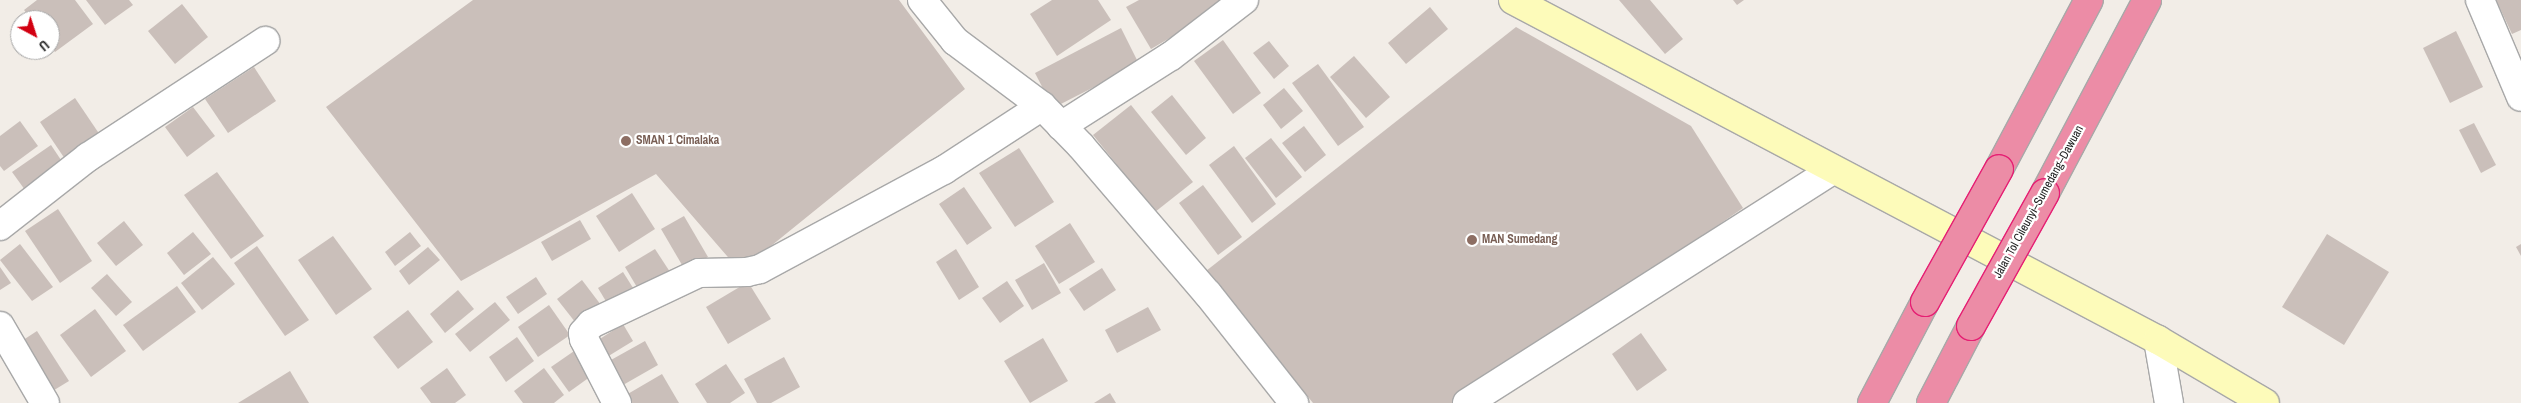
<!DOCTYPE html>
<meta charset="utf-8">
<style>
body{margin:0}
#map{position:relative;width:2521px;height:403px;overflow:hidden;background:#f2ede7;font-family:"Archivo Narrow",sans-serif}
div>[style]{position:absolute}
.building>*{inset:0;background:#cabfba}
.roads{filter:drop-shadow(1px 0 #a8a8a8) drop-shadow(-1px 0 #a8a8a8) drop-shadow(0 1px #a8a8a8) drop-shadow(0 -1px #a8a8a8)}
.street>*{height:28px;margin:-14px;padding:0 14px;transform-origin:14px;border-radius:14px;background:#fff}
.secondary>*{height:28px;margin:-14px;padding:0 14px;transform-origin:14px;border-radius:14px;background:#fdfbba}
.highway>*{height:28px;margin:-14px;padding:0 14px;transform-origin:14px;border-radius:14px;background:#ec8ca6}
.bridges{filter:drop-shadow(1px 0 #e51f73) drop-shadow(-1px 0 #e51f73) drop-shadow(0 1px #e51f73) drop-shadow(0 -1px #e51f73)}
.highway-bridge>*{height:28px;margin:-14px;padding:0 14px;transform-origin:14px;border-radius:14px;background:#ec8ca6}
.dots>*{width:14px;height:14px;translate:-50% -50%;box-sizing:border-box;border:2px solid #fff;border-radius:50%}
span{translate:-50% -50%;white-space:nowrap;text-align:center;line-height:1.15;-webkit-text-stroke:4.5px #fff;paint-order:stroke}
.education-label{font-size:12px;color:#785e54;font-weight:700}
.left{translate:0 -50%;text-align:left}
.street-label{font-size:12px;color:#212121}
.north{position:absolute;left:10px;top:10px;width:50px;height:50px;box-sizing:border-box;background:#fff;border:1px solid #a6a6a6;border-radius:50%;rotate:140deg;font-size:14px;font-weight:700;line-height:20px;text-align:center;color:#212121}
.north::after{content:'';display:block;margin:auto;width:18px;height:22px;background:#d20011;clip-path:polygon(50% 0,100% 100%,50% 72%,0 100%)}
</style>
<div id="map">
<div class="building">
<i style="clip-path:polygon(37px 0,75px 0,93px 24px,55px 52px,50px 45px,50px 20px,32px 20px,24px 10px)"></i>
<i style="clip-path:polygon(86px 0,129px 0,133px 5px,105px 25px)"></i>
<i style="clip-path:polygon(473px 0,899px 0,965px 89px,740px 271px,656px 174px,461px 281px,326px 107px)"></i>
<i style="clip-path:polygon(1052px 0,1098px 0,1111px 20px,1057px 56px,1030px 14px)"></i>
<i style="clip-path:polygon(1139px 0,1223px 0,1226px 5px,1151px 49px,1126px 7px)"></i>
<i style="clip-path:polygon(1619px 0,1650px 0,1683px 39px,1665px 54px)"></i>
<i style="clip-path:polygon(1733px 0,1744px 0,1737px 5px)"></i>
<i style="clip-path:polygon(2496px 0,2521px 0,2521px 30px,2512px 34px)"></i>
<i style="clip-path:polygon(182px 4px,208px 37px,175px 64px,148px 31px)"></i>
<i style="clip-path:polygon(1430px 7px,1448px 29px,1406px 64px,1388px 43px)"></i>
<i style="clip-path:polygon(1516px 27px,1691px 126px,1743px 208px,1460px 403px,1313px 403px,1206px 271px)"></i>
<i style="clip-path:polygon(1121px 28px,1139px 64px,1053px 108px,1035px 73px)"></i>
<i style="clip-path:polygon(2456px 31px,2483px 87px,2450px 103px,2423px 48px)"></i>
<i style="clip-path:polygon(1223px 40px,1261px 93px,1233px 114px,1194px 61px)"></i>
<i style="clip-path:polygon(1269px 41px,1289px 66px,1274px 79px,1253px 53px)"></i>
<i style="clip-path:polygon(1354px 56px,1390px 97px,1366px 118px,1330px 77px)"></i>
<i style="clip-path:polygon(1318px 64px,1364px 127px,1338px 146px,1292px 83px)"></i>
<i style="clip-path:polygon(254px 67px,276px 101px,228px 133px,205px 99px)"></i>
<i style="clip-path:polygon(1284px 88px,1303px 111px,1281px 129px,1263px 105px)"></i>
<i style="clip-path:polygon(1172px 95px,1206px 138px,1186px 155px,1151px 112px)"></i>
<i style="clip-path:polygon(75px 98px,100px 135px,65px 159px,40px 122px)"></i>
<i style="clip-path:polygon(1131px 105px,1193px 182px,1155px 212px,1093px 135px)"></i>
<i style="clip-path:polygon(193px 107px,215px 136px,187px 157px,165px 127px)"></i>
<i style="clip-path:polygon(20px 121px,38px 146px,4px 171px,0 166px,0 136px)"></i>
<i style="clip-path:polygon(2474px 123px,2496px 165px,2481px 173px,2459px 130px)"></i>
<i style="clip-path:polygon(1304px 126px,1326px 155px,1305px 172px,1282px 143px)"></i>
<i style="clip-path:polygon(1271px 138px,1302px 177px,1276px 198px,1245px 158px)"></i>
<i style="clip-path:polygon(51px 145px,63px 163px,25px 190px,12px 172px)"></i>
<i style="clip-path:polygon(1234px 146px,1276px 204px,1252px 223px,1209px 165px)"></i>
<i style="clip-path:polygon(1019px 148px,1054px 202px,1015px 227px,979px 173px)"></i>
<i style="clip-path:polygon(217px 172px,264px 236px,231px 259px,184px 195px)"></i>
<i style="clip-path:polygon(1203px 185px,1242px 237px,1218px 255px,1179px 203px)"></i>
<i style="clip-path:polygon(964px 187px,992px 228px,967px 245px,939px 204px)"></i>
<i style="clip-path:polygon(632px 193px,655px 229px,619px 252px,596px 216px)"></i>
<i style="clip-path:polygon(58px 209px,92px 261px,60px 283px,25px 231px)"></i>
<i style="clip-path:polygon(684px 216px,708px 257px,685px 270px,661px 229px)"></i>
<i style="clip-path:polygon(580px 220px,591px 239px,552px 261px,541px 242px)"></i>
<i style="clip-path:polygon(124px 221px,143px 245px,116px 266px,97px 243px)"></i>
<i style="clip-path:polygon(1070px 223px,1095px 262px,1059px 284px,1035px 246px)"></i>
<i style="clip-path:polygon(193px 232px,211px 254px,184px 275px,167px 253px)"></i>
<i style="clip-path:polygon(410px 232px,421px 246px,395px 266px,385px 252px)"></i>
<i style="clip-path:polygon(2327px 234px,2389px 272px,2344px 345px,2282px 307px)"></i>
<i style="clip-path:polygon(333px 236px,372px 289px,336px 315px,298px 260px)"></i>
<i style="clip-path:polygon(20px 244px,53px 287px,32px 301px,0 260px)"></i>
<i style="clip-path:polygon(2521px 244px,2521px 256px,2516px 247px)"></i>
<i style="clip-path:polygon(257px 246px,309px 320px,285px 336px,234px 263px)"></i>
<i style="clip-path:polygon(428px 247px,440px 260px,409px 285px,399px 271px)"></i>
<i style="clip-path:polygon(655px 249px,672px 275px,641px 294px,625px 267px)"></i>
<i style="clip-path:polygon(956px 249px,979px 287px,959px 300px,936px 262px)"></i>
<i style="clip-path:polygon(213px 257px,235px 284px,202px 310px,181px 283px)"></i>
<i style="clip-path:polygon(1044px 263px,1061px 293px,1032px 310px,1015px 280px)"></i>
<i style="clip-path:polygon(0 267px,11px 283px,0 290px)"></i>
<i style="clip-path:polygon(1102px 268px,1116px 290px,1084px 311px,1069px 289px)"></i>
<i style="clip-path:polygon(623px 272px,635px 291px,610px 308px,598px 288px)"></i>
<i style="clip-path:polygon(107px 274px,132px 302px,116px 316px,91px 288px)"></i>
<i style="clip-path:polygon(536px 277px,547px 294px,518px 314px,506px 297px)"></i>
<i style="clip-path:polygon(582px 280px,604px 309px,579px 327px,557px 299px)"></i>
<i style="clip-path:polygon(1007px 281px,1024px 306px,1000px 323px,982px 298px)"></i>
<i style="clip-path:polygon(748px 282px,771px 319px,728px 344px,706px 307px)"></i>
<i style="clip-path:polygon(177px 286px,196px 312px,143px 351px,123px 325px)"></i>
<i style="clip-path:polygon(458px 290px,474px 309px,445px 333px,430px 314px)"></i>
<i style="clip-path:polygon(495px 302px,510px 320px,470px 352px,455px 334px)"></i>
<i style="clip-path:polygon(549px 305px,570px 335px,538px 357px,518px 327px)"></i>
<i style="clip-path:polygon(1148px 307px,1161px 330px,1117px 353px,1105px 330px)"></i>
<i style="clip-path:polygon(95px 309px,126px 351px,91px 377px,60px 335px)"></i>
<i style="clip-path:polygon(408px 310px,433px 342px,398px 369px,373px 337px)"></i>
<i style="clip-path:polygon(623px 324px,633px 341px,602px 360px,592px 344px)"></i>
<i style="clip-path:polygon(37px 331px,69px 381px,46px 395px,14px 346px)"></i>
<i style="clip-path:polygon(1641px 333px,1667px 370px,1637px 391px,1612px 354px)"></i>
<i style="clip-path:polygon(517px 337px,534px 361px,506px 382px,489px 357px)"></i>
<i style="clip-path:polygon(1043px 338px,1068px 381px,1030px 403px,1004px 361px)"></i>
<i style="clip-path:polygon(645px 341px,658px 365px,616px 389px,602px 365px)"></i>
<i style="clip-path:polygon(577px 349px,594px 374px,569px 392px,551px 367px)"></i>
<i style="clip-path:polygon(784px 357px,800px 387px,771px 403px,757px 403px,744px 379px)"></i>
<i style="clip-path:polygon(726px 364px,745px 393px,730px 403px,707px 403px,695px 384px)"></i>
<i style="clip-path:polygon(447px 368px,466px 395px,455px 403px,431px 403px,420px 388px)"></i>
<i style="clip-path:polygon(544px 368px,564px 395px,554px 403px,523px 403px,514px 391px)"></i>
<i style="clip-path:polygon(290px 371px,309px 403px,238px 403px)"></i>
<i style="clip-path:polygon(662px 374px,679px 403px,631px 403px,626px 395px)"></i>
<i style="clip-path:polygon(1110px 393px,1116px 403px,1094px 403px)"></i>
</div>
<div class="roads">
<div class="street">
<i style="left:922px;top:0;width:53px;rotate:51.2deg"></i>
<i style="left:955px;top:41px;width:109px;rotate:36.8deg"></i>
<i style="left:1042px;top:106px;width:56px;rotate:45.7deg"></i>
<i style="left:1081px;top:146px;width:195px;rotate:49.4deg"></i>
<i style="left:1208px;top:294px;width:139px;rotate:51.7deg"></i>
<i style="left:2480px;top:0;width:105px;rotate:67.1deg"></i>
<i style="left:1061px;top:126px;width:130px;rotate:-32.5deg"></i>
<i style="left:1171px;top:56px;width:92px;rotate:-37.5deg"></i>
<i style="left:0;top:226px;width:112px;rotate:-38.1deg"></i>
<i style="left:88px;top:157px;width:212px;rotate:-33.2deg"></i>
<i style="left:0;top:326px;width:89px;rotate:59.7deg"></i>
<i style="left:2158px;top:340px;width:64px;rotate:80.1deg"></i>
<i style="left:617px;top:403px;width:72px;rotate:-117.3deg"></i>
<i style="left:584px;top:339px;width:6px;rotate:-99deg"></i>
<i style="left:583px;top:333px;width:12px;rotate:-48deg"></i>
<i style="left:591px;top:324px;width:119px;rotate:-25.3deg"></i>
<i style="left:699px;top:273px;width:48px;rotate:-1.2deg"></i>
<i style="left:747px;top:272px;width:13px;rotate:-13deg"></i>
<i style="left:760px;top:269px;width:209px;rotate:-28.3deg"></i>
<i style="left:944px;top:170px;width:117px;rotate:-33.1deg"></i>
<i style="left:1467px;top:403px;width:434px;rotate:-32.5deg"></i>
</div>
<div class="secondary">
<i style="left:1513px;top:0;width:729px;rotate:27.8deg"></i>
<i style="left:2158px;top:340px;width:124px;rotate:30.5deg"></i>
</div>
<div class="highway">
<i style="left:1999px;top:169px;width:191px;rotate:-62deg"></i>
<i style="left:2045px;top:193px;width:218px;rotate:-62.1deg"></i>
<i style="left:1872px;top:403px;width:114px;rotate:-62.3deg"></i>
<i style="left:1931px;top:403px;width:87px;rotate:-62.5deg"></i>
</div>
</div>
<div class="bridges">
<div class="highway-bridge">
<i style="left:1925px;top:302px;width:152px;rotate:-60.9deg"></i>
<i style="left:1971px;top:326px;width:152px;rotate:-60.9deg"></i>
</div>
</div>
<div class="dots">
<i style="left:626px;top:141px;background:#8d6e63"></i>
<i style="left:1472px;top:240px;background:#8d6e63"></i>
</div>
<div class="education-label">
<span class="left" style="left:636px;top:141px">SMAN 1 Cimalaka</span>
<span class="left" style="left:1482px;top:240px">MAN Sumedang</span>
</div>
<div class="street-label">
<span style="left:2039px;top:202px;rotate:-61deg">Jalan Tol Cileunyi–Sumedang–Dawuan</span>
</div>
<div class="north">U</div>
</div>
